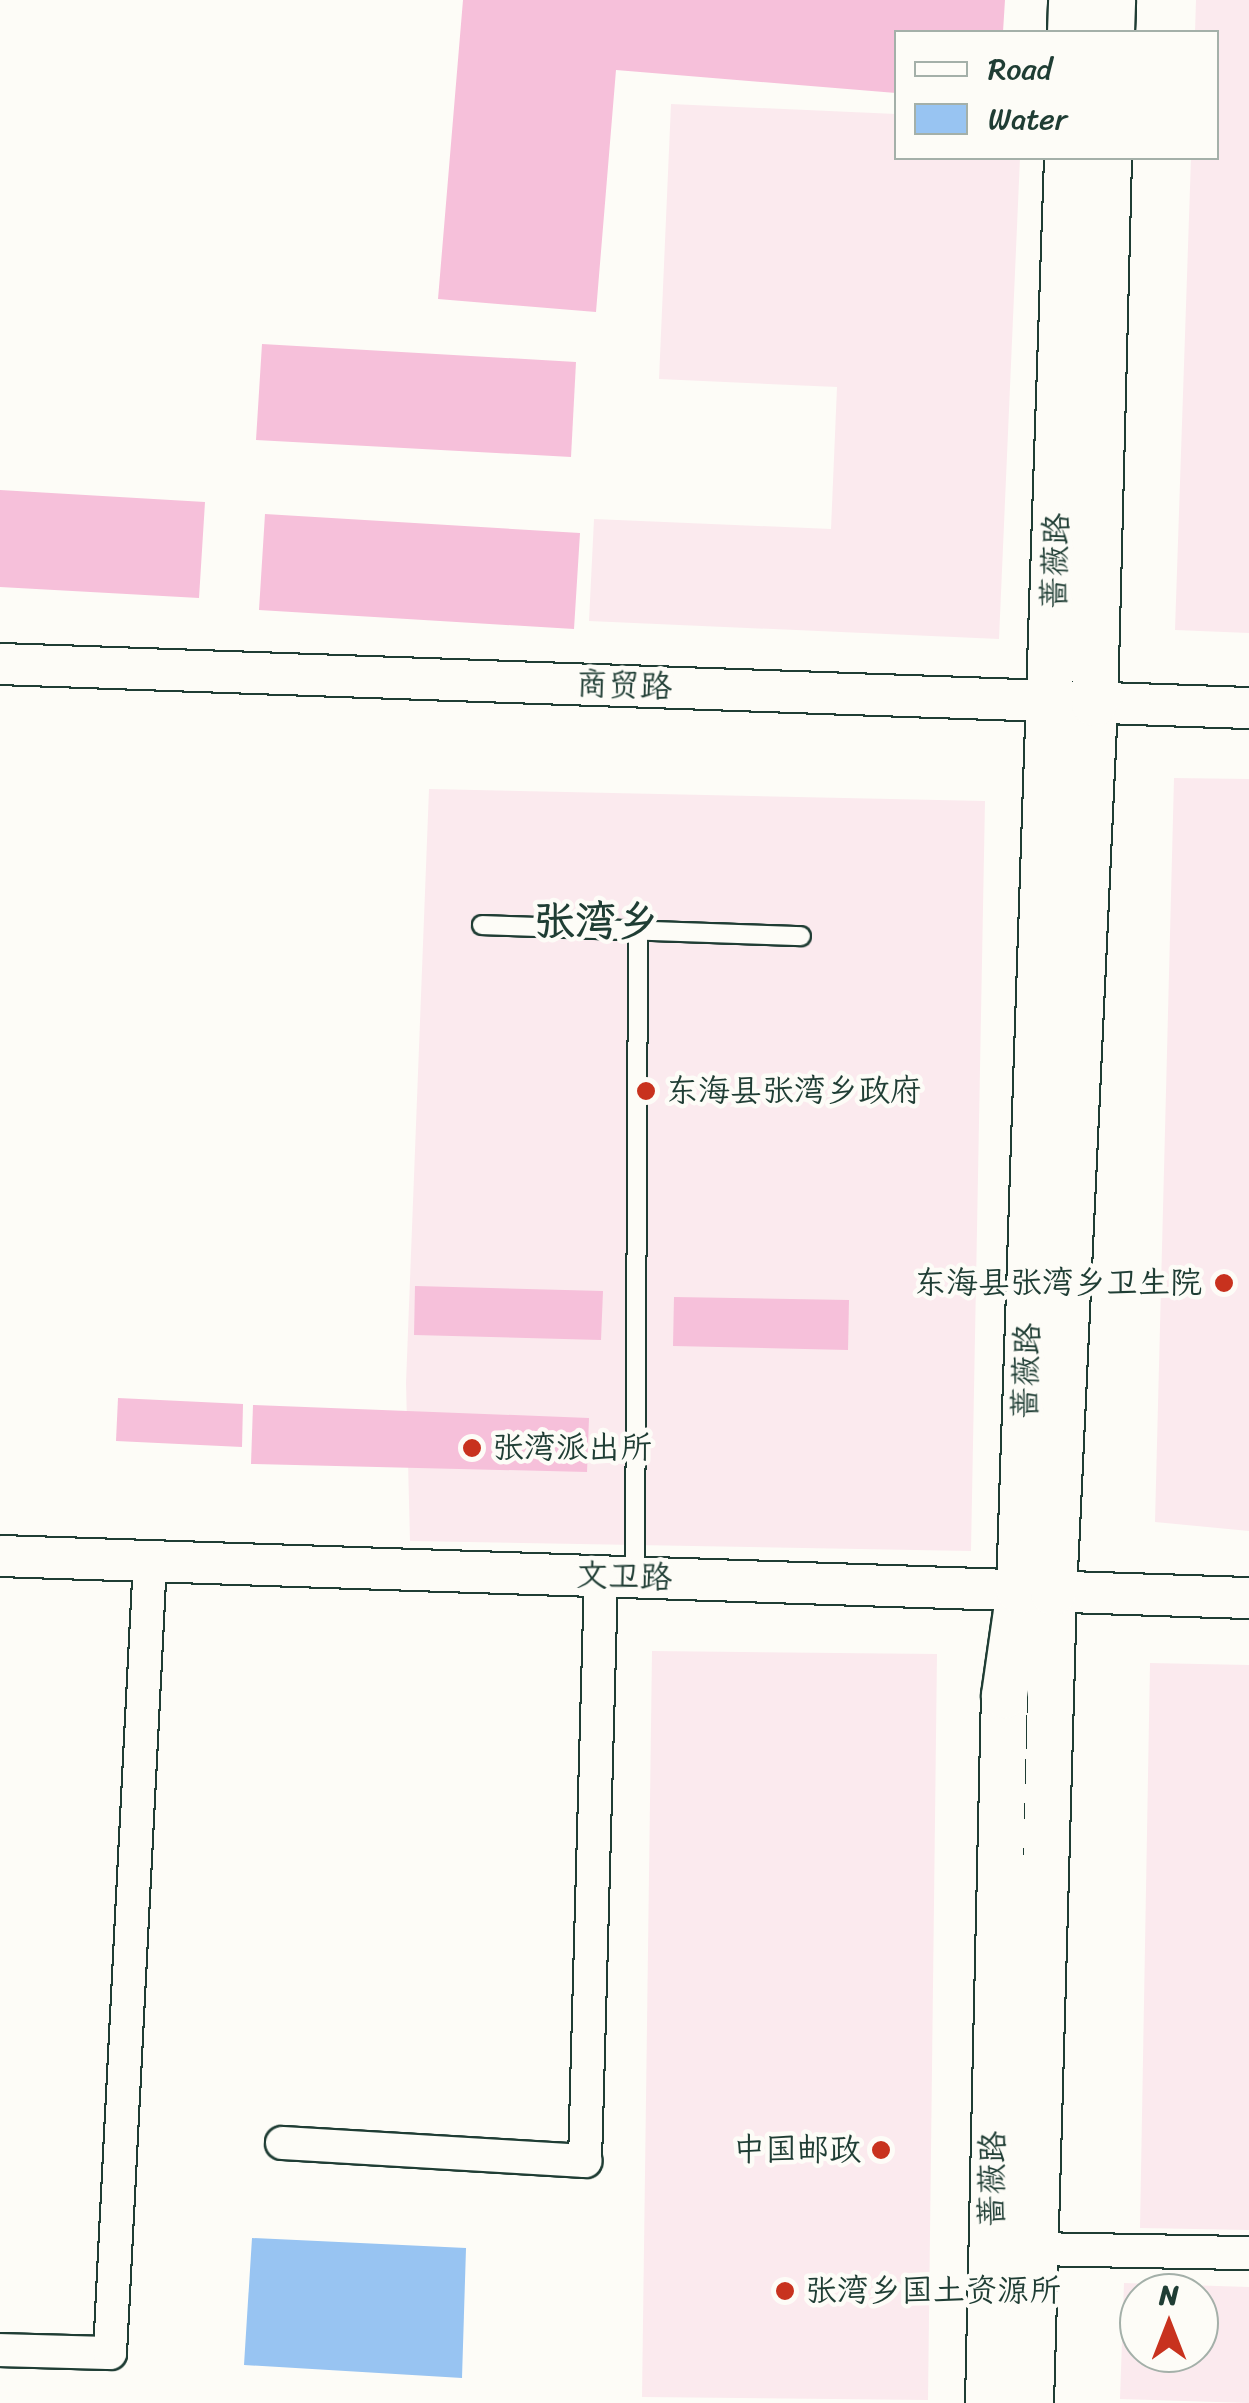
<!DOCTYPE html>
<meta charset="utf-8">
<style>
body{margin:0}
#map{position:relative;width:1249px;height:2403px;overflow:hidden;background:#fdfcf7;font-family:Sriracha,"LXGW WenKai TC",sans-serif}
div>[style]{position:absolute}
.built>*{inset:0;background:#fbeaee}
.water>*{inset:0;background:#98c4f2}
.building>*{inset:0;background:#f6c0da}
.roads{filter:drop-shadow(2px 0 #1f3d34) drop-shadow(-2px 0 #1f3d34) drop-shadow(0 2px #1f3d34) drop-shadow(0 -2px #1f3d34)}
.service>*{height:18px;margin:-9px;padding:0 9px;transform-origin:9px;border-radius:9px;background:#fdfcf7}
.minor>*{height:32px;margin:-16px;padding:0 16px;transform-origin:16px;border-radius:16px;background:#fdfcf7}
.tertiary>*{height:40px;margin:-20px;padding:0 20px;transform-origin:20px;border-radius:20px;background:#fdfcf7}
.secondary>*{height:45px;margin:-22.5px;padding:0 22.5px;transform-origin:22.5px;border-radius:22.5px;background:#fdfcf7}
.dots>*{width:28px;height:28px;translate:-50% -50%;box-sizing:border-box;border:5px solid #fdfcf7;border-radius:50%}
span{translate:-50% -50%;white-space:nowrap;text-align:center;line-height:1.15;-webkit-text-stroke:9px #fdfcf7;paint-order:stroke}
.street-label{font-size:32px;color:#1f3d34}
.poi-label{font-size:32px;color:#1f3d34}
.left{translate:0 -50%;text-align:left}
.right{translate:-100% -50%;text-align:right}
.district-label{font-size:42px;color:#1f3d34;font-weight:700}
.legend{position:absolute;left:894px;top:30px;width:325px;height:130px;box-sizing:border-box;background:#fdfcf7;border:2px solid #a4b0a9;margin:0;padding:12px 18px;list-style:none;font-size:30px;color:#1f3d34}
.legend li{display:flex;align-items:center;gap:20px;height:50px}
.legend b{width:50px;border:2px solid #a4b0a9}
.north{position:absolute;left:1119px;top:2273px;width:100px;height:100px;box-sizing:border-box;background:#fdfcf7;border:2px solid #a4b0a9;border-radius:50%;rotate:0deg;font-size:28px;font-weight:700;line-height:40px;text-align:center;color:#1f3d34}
.north::after{content:'';display:block;margin:auto;width:35px;height:45px;background:#c8321e;clip-path:polygon(50% 0,100% 100%,50% 72%,0 100%)}
</style>
<div id="map">
<div class="built">
<i style="clip-path:polygon(1196px 0,1249px 0,1249px 633px,1175px 630px,1191px 158px,1216px 158px,1216px 32px,1195px 32px)"></i>
<i style="clip-path:polygon(671px 104px,896px 114px,896px 158px,1020px 158px,999px 639px,589px 621px,594px 519px,831px 529px,837px 387px,659px 379px)"></i>
<i style="clip-path:polygon(1174px 778px,1249px 779px,1249px 1531px,1155px 1522px)"></i>
<i style="clip-path:polygon(429px 789px,985px 801px,971px 1551px,410px 1541px,406px 1383px)"></i>
<i style="clip-path:polygon(652px 1651px,937px 1654px,928px 2400px,642px 2397px)"></i>
<i style="clip-path:polygon(1150px 1663px,1249px 1665px,1249px 2230px,1140px 2228px)"></i>
<i style="clip-path:polygon(evenodd,1124px 2283px,1249px 2287px,1249px 2403px,1120px 2399px,1124px 2283px,1139px 2293px,1199px 2293px,1199px 2353px,1139px 2353px,1139px 2293px)"></i>
</div>
<div class="water">
<i style="clip-path:polygon(252px 2238px,466px 2248px,462px 2378px,244px 2365px)"></i>
</div>
<div class="building">
<i style="clip-path:polygon(463px 0,1005px 0,1003px 32px,896px 32px,896px 93px,616px 70px,596px 312px,438px 299px)"></i>
<i style="clip-path:polygon(262px 344px,576px 362px,571px 457px,256px 440px)"></i>
<i style="clip-path:polygon(0 490px,205px 502px,199px 598px,0 587px)"></i>
<i style="clip-path:polygon(265px 514px,580px 533px,574px 629px,259px 610px)"></i>
<i style="clip-path:polygon(415px 1286px,603px 1291px,601px 1340px,414px 1335px)"></i>
<i style="clip-path:polygon(674px 1297px,849px 1300px,848px 1350px,673px 1346px)"></i>
<i style="clip-path:polygon(118px 1398px,243px 1404px,242px 1447px,116px 1441px)"></i>
<i style="clip-path:polygon(253px 1405px,589px 1418px,587px 1472px,251px 1464px)"></i>
</div>
<div class="roads">
<div class="service">
<i style="left:482px;top:925px;width:319px;rotate:2deg"></i>
<i style="left:635px;top:1577px;width:647px;rotate:-89.73deg"></i>
</div>
<div class="minor">
<i style="left:282px;top:2143px;width:304px;rotate:3.4deg"></i>
<i style="left:585px;top:2161px;width:585px;rotate:-88.43deg"></i>
<i style="left:1034px;top:2249px;width:215px;rotate:1.1deg"></i>
<i style="left:0;top:2350px;width:110px;rotate:1.6deg"></i>
<i style="left:110px;top:2353px;width:793px;rotate:-87.11deg"></i>
</div>
<div class="tertiary">
<i style="left:0;top:664px;width:1250px;rotate:2.02deg"></i>
<i style="left:0;top:1556px;width:1250px;rotate:1.93deg"></i>
</div>
<div class="secondary">
<i style="left:1070px;top:32px;width:32px;rotate:-88deg"></i>
<i style="left:1111px;top:32px;width:32px;rotate:-88deg"></i>
<i style="left:988px;top:2403px;width:708px;rotate:-88.71deg"></i>
<i style="left:1004px;top:1695px;width:106px;rotate:-81.9deg"></i>
<i style="left:1019px;top:1590px;width:1433px;rotate:-88.08deg"></i>
<i style="left:1030px;top:2403px;width:811px;rotate:-88.38deg"></i>
<i style="left:1053px;top:1592px;width:890px;rotate:-87.36deg"></i>
<i style="left:1094px;top:703px;width:545px;rotate:-88.53deg"></i>
</div>
</div>
<div class="dots">
<i style="left:646px;top:1091px;background:#c8321e"></i>
<i style="left:1224px;top:1283px;background:#c8321e"></i>
<i style="left:472px;top:1448px;background:#c8321e"></i>
<i style="left:881px;top:2150px;background:#c8321e"></i>
<i style="left:785px;top:2291px;background:#c8321e"></i>
</div>
<div class="street-label">
<span style="left:1056px;top:561px;rotate:-88deg">蔷薇路</span>
<span style="left:624px;top:686px;rotate:2deg">商贸路</span>
<span style="left:1027px;top:1371px;rotate:-88deg">蔷薇路</span>
<span style="left:624px;top:1577px;rotate:2deg">文卫路</span>
<span style="left:993px;top:2179px;rotate:-89deg">蔷薇路</span>
</div>
<div class="poi-label">
<span class="left" style="left:666px;top:1091px">东海县张湾乡政府</span>
<span class="right" style="left:1202px;top:1283px">东海县张湾乡卫生院</span>
<span class="left" style="left:492px;top:1448px">张湾派出所</span>
<span class="right" style="left:861px;top:2150px">中国邮政</span>
<span class="left" style="left:805px;top:2291px">张湾乡国土资源所</span>
</div>
<div class="district-label">
<span style="left:596px;top:921px">张湾乡</span>
</div>
<ul class="legend">
<li><b style="height:12px;background:#fdfcf7"></b>Road</li>
<li><b style="height:28px;background:#98c4f2"></b>Water</li>
</ul>
<div class="north">N</div>
</div>
